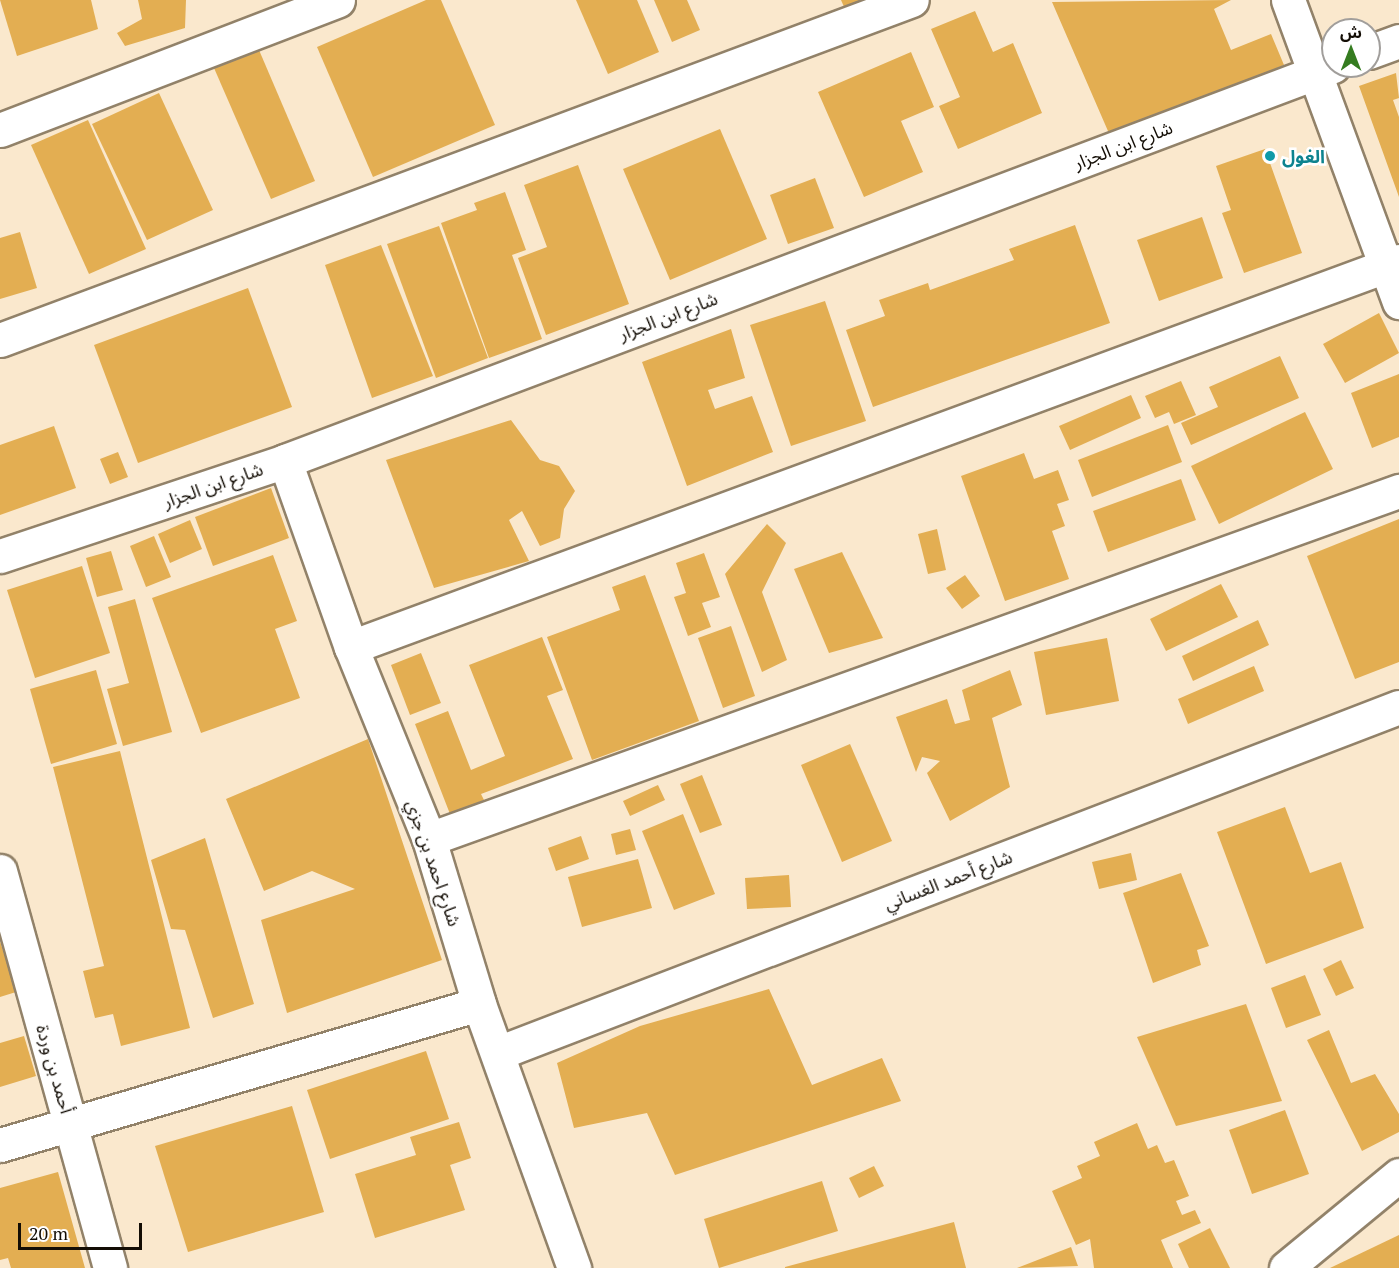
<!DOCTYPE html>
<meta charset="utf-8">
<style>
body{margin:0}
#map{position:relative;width:1399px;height:1268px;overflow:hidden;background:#fae8cd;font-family:"PT Serif","Noto Sans Arabic",serif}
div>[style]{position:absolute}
.building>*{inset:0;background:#e3ae52}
.roads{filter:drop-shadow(2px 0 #928269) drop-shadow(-2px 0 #928269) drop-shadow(0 2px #928269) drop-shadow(0 -2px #928269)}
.street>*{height:33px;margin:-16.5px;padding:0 16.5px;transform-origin:16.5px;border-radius:16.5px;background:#fff}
.dots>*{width:16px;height:16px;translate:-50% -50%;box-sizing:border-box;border:3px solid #fff;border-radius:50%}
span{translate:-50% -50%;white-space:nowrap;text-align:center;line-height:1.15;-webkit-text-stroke:5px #fff;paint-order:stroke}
.street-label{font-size:18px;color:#130d05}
.culture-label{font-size:18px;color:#0d838f;font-weight:700}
.left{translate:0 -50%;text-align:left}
.north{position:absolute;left:1321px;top:18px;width:60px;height:60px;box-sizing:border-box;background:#fff;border:2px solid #a19e9b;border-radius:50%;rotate:0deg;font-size:16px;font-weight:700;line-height:24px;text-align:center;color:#130d05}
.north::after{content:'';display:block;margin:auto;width:21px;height:27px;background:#357c20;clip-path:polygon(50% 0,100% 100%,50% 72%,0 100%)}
.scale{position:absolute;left:18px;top:1223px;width:124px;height:27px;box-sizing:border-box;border:3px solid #130d05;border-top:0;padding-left:8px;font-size:18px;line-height:21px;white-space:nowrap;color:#130d05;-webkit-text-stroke:4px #fff;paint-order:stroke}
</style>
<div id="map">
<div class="building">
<i style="clip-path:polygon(0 0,91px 0,98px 29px,17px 56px)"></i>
<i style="clip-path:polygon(138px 0,186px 0,185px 28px,125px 46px,117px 33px,142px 19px)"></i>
<i style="clip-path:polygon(426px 0,441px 0,495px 125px,373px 177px,317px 47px)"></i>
<i style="clip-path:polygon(576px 0,637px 0,659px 52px,608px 74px)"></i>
<i style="clip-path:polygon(654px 0,687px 0,700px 30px,672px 42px)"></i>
<i style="clip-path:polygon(841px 0,866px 0,845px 9px)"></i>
<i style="clip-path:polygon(1231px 0,1214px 9px,1231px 50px,1271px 34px,1284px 65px,1111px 138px,1052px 2px)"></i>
<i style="clip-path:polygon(975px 11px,993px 52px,1013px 43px,1042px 113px,958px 149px,939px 106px,960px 97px,931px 29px)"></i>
<i style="clip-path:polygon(259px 50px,315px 181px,271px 199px,214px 68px)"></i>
<i style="clip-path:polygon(911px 52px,934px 107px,901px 121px,923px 172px,864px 197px,818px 92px)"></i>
<i style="clip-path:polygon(1396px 73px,1399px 98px,1393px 100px,1399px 117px,1399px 197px,1359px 86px)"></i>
<i style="clip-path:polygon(159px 93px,213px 210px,147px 240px,92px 124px)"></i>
<i style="clip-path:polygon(88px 120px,146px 249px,89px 274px,31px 145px)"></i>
<i style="clip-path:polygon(720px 129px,767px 239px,670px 280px,623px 169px)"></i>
<i style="clip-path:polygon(1265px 149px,1302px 253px,1244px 273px,1222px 213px,1231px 210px,1216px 166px)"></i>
<i style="clip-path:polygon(578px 165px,629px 304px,546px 335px,518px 258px,547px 247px,524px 185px)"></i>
<i style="clip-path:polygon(815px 178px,834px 228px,788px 244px,770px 195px)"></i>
<i style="clip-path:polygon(505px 192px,526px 250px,512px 255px,542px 339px,489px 358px,441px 223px,477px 210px,474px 203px)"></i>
<i style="clip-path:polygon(1202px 217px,1223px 278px,1159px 301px,1137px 240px)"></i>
<i style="clip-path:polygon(1075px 225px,1110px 323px,873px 407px,846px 330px,885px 316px,879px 300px,928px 283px,930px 290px,1014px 260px,1009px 249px)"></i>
<i style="clip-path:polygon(439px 226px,488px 358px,436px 378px,387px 244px)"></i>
<i style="clip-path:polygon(20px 232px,37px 288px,0 299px,0 238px)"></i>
<i style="clip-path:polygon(381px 245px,433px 376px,372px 398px,325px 265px)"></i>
<i style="clip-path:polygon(248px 288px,292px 407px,138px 463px,94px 345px)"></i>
<i style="clip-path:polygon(825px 301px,866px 421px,791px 446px,750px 325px)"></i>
<i style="clip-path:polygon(1379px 313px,1399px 353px,1345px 383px,1323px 344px)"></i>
<i style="clip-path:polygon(731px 329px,745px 378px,708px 390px,715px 409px,752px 396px,773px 452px,687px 486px,642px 362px)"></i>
<i style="clip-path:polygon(1280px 356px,1299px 398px,1191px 445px,1181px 423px,1218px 407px,1209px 387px)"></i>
<i style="clip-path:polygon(1399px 374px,1399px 437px,1372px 448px,1351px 393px)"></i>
<i style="clip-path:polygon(1181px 381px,1196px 415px,1174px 424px,1169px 412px,1155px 418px,1145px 396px)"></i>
<i style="clip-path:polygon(1131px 395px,1141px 418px,1070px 450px,1059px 426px)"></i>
<i style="clip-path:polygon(1305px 412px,1333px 469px,1219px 524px,1191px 466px)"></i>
<i style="clip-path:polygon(511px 420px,540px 460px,559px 466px,575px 491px,564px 509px,560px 538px,540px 546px,522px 511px,509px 520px,529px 561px,434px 588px,386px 460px)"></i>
<i style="clip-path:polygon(1168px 425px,1182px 462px,1092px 497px,1078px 460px)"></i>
<i style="clip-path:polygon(54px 426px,76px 488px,0 515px,0 445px)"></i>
<i style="clip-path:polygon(118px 452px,128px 477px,110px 484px,100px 459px)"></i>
<i style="clip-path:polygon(1024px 453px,1034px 479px,1058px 470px,1069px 500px,1057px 504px,1065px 526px,1052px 531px,1069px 579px,1005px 601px,961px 476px)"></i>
<i style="clip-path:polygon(1181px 479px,1196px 520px,1108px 552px,1093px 511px)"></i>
<i style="clip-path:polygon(271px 488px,289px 538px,213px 566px,195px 517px)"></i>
<i style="clip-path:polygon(1399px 519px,1399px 662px,1355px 679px,1307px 556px)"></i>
<i style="clip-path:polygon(190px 520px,202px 549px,170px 563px,158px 534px)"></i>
<i style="clip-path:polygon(767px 524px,786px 543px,762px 592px,787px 660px,762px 672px,725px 574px)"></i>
<i style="clip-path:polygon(937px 529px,946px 570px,928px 574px,918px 534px)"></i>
<i style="clip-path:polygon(154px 536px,171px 577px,146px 587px,130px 546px)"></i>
<i style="clip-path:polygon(111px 551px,123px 590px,97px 597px,86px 558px)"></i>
<i style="clip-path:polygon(842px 552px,883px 638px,829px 653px,794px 569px)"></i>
<i style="clip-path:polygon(704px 553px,720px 597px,702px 603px,711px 627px,688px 636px,674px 597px,686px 593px,676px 563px)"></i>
<i style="clip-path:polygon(273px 555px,297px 621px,275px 629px,300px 698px,201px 733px,152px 598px)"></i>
<i style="clip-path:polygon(82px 566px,110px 653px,35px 678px,7px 590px)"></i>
<i style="clip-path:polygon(645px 575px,699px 721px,592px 760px,547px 637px,620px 610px,612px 587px)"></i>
<i style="clip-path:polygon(965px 575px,980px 596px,962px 609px,946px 588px)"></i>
<i style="clip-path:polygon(1221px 584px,1238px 617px,1166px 651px,1150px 619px)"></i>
<i style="clip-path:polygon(135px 599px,172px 732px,123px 746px,107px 689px,129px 683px,108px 607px)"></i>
<i style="clip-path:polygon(1258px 620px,1269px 645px,1193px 681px,1182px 656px)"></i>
<i style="clip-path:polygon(731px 626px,755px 696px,723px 708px,698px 638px)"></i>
<i style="clip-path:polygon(542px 637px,563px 690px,547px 696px,573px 759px,481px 794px,484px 800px,450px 814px,415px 724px,448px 711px,471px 770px,505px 756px,469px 665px)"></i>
<i style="clip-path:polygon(1107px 638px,1119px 701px,1046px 715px,1034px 652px)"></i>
<i style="clip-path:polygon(421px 653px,441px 703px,410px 715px,391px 665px)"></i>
<i style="clip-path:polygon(1254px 666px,1264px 691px,1188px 724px,1178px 699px)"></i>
<i style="clip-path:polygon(96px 670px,117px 744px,51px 764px,30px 689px)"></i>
<i style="clip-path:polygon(1010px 670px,1022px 705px,992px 718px,1010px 787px,950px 821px,927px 773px,940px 761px,922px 757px,916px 772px,896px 717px,947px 699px,955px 724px,970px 720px,962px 690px)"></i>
<i style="clip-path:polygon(368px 739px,442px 960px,287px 1013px,261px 920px,355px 889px,312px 871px,264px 891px,226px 799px)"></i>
<i style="clip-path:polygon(850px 744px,892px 841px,842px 862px,801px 765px)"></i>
<i style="clip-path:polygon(120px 751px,190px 1028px,121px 1046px,113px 1014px,95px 1018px,83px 971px,104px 966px,53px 767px)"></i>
<i style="clip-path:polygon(702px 775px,722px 825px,700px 833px,680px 784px)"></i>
<i style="clip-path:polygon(658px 785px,665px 800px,630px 816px,623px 801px)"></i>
<i style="clip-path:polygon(1285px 807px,1310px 873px,1341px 862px,1364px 928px,1266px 964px,1217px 832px)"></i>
<i style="clip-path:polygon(683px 814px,715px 894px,674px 910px,642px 831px)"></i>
<i style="clip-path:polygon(630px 829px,636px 850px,616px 855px,611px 834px)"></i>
<i style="clip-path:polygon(581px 836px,589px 859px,556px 871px,548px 848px)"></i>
<i style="clip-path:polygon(205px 838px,254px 1004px,213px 1018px,185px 930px,171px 929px,151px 860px)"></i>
<i style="clip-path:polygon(1131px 853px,1137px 880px,1099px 889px,1092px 862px)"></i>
<i style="clip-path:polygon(638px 859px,652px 908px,582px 927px,568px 877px)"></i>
<i style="clip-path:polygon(1181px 873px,1209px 946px,1197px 950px,1201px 965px,1153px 983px,1123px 893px)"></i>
<i style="clip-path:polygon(789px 875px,791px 907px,747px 909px,745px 878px)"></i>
<i style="clip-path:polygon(0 941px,16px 992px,0 997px)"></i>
<i style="clip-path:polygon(1341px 960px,1354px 988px,1336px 996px,1323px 969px)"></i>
<i style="clip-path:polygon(1305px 975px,1321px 1015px,1286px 1028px,1271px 988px)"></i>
<i style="clip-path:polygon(769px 989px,812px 1085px,882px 1058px,901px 1101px,675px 1175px,647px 1113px,574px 1128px,557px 1063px,640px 1026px)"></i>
<i style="clip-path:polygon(1246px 1004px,1282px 1101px,1176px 1126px,1137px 1037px)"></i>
<i style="clip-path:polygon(1329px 1030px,1351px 1083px,1375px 1074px,1399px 1114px,1399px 1132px,1362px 1151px,1307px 1040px)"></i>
<i style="clip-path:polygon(24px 1036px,36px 1076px,0 1087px,0 1043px)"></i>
<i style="clip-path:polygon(426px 1051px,449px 1119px,330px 1159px,307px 1090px)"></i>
<i style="clip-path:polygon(292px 1106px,324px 1212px,188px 1252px,155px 1146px)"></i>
<i style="clip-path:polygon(1285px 1110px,1309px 1174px,1252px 1194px,1229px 1130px)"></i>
<i style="clip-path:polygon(459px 1122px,471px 1158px,450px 1165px,465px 1210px,375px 1238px,355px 1174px,416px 1155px,410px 1137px)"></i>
<i style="clip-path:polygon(1137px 1123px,1148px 1149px,1157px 1145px,1165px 1163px,1174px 1160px,1189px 1196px,1176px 1201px,1182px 1215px,1195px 1210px,1201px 1223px,1161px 1240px,1173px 1268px,1094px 1268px,1090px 1239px,1076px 1245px,1052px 1191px,1082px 1178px,1077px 1166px,1100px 1156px,1094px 1142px)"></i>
<i style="clip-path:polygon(874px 1166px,884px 1186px,859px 1198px,849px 1178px)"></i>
<i style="clip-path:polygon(58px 1172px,85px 1268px,11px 1268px,8px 1258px,0 1260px,0 1188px)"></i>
<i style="clip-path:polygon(822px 1181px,838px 1231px,719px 1268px,704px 1219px)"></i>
<i style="clip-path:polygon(954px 1222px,966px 1268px,785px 1268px,785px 1267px)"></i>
<i style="clip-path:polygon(1210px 1228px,1230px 1268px,1189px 1268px,1178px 1244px)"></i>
<i style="clip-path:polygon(1399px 1235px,1399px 1268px,1330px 1268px)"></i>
<i style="clip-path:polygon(1071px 1247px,1078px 1266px,1017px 1268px)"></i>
</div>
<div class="roads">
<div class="street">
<i style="left:1288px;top:0;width:322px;rotate:69.8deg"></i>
<i style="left:1369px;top:52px;width:32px;rotate:-20deg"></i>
<i style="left:0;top:130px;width:362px;rotate:-21deg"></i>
<i style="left:0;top:340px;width:973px;rotate:-20.45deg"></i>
<i style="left:285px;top:461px;width:197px;rotate:70.5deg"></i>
<i style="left:351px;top:647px;width:207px;rotate:67.9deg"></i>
<i style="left:429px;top:839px;width:172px;rotate:73.1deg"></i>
<i style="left:479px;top:1004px;width:281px;rotate:70.2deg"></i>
<i style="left:0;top:556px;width:300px;rotate:-18.4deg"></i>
<i style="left:285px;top:461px;width:1120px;rotate:-20.65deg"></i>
<i style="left:351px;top:647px;width:1117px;rotate:-20.22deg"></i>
<i style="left:429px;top:839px;width:1031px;rotate:-19.74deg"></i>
<i style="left:0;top:871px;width:412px;rotate:74.5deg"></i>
<i style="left:498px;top:1053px;width:965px;rotate:-21.01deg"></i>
<i style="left:0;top:1145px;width:499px;rotate:-16.4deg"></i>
<i style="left:1286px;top:1268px;width:146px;rotate:-39.5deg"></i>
</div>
</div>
<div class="dots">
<i style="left:1270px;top:156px;background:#0f9aa8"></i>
</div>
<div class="street-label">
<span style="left:1123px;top:145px;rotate:-21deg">شارع ابن الجزار</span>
<span style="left:668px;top:316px;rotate:-21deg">شارع ابن الجزار</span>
<span style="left:213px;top:485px;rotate:-19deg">شارع ابن الجزار</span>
<span style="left:434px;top:863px;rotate:71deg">شارع احمد بن جزي</span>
<span style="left:948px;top:880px;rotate:-21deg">شارع أحمد الغساني</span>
<span style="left:55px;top:1069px;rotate:74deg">أحمد بن وردة</span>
</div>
<div class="culture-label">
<span class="left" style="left:1282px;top:156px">الغول</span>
</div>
<div class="north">ش</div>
<div class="scale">20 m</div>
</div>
